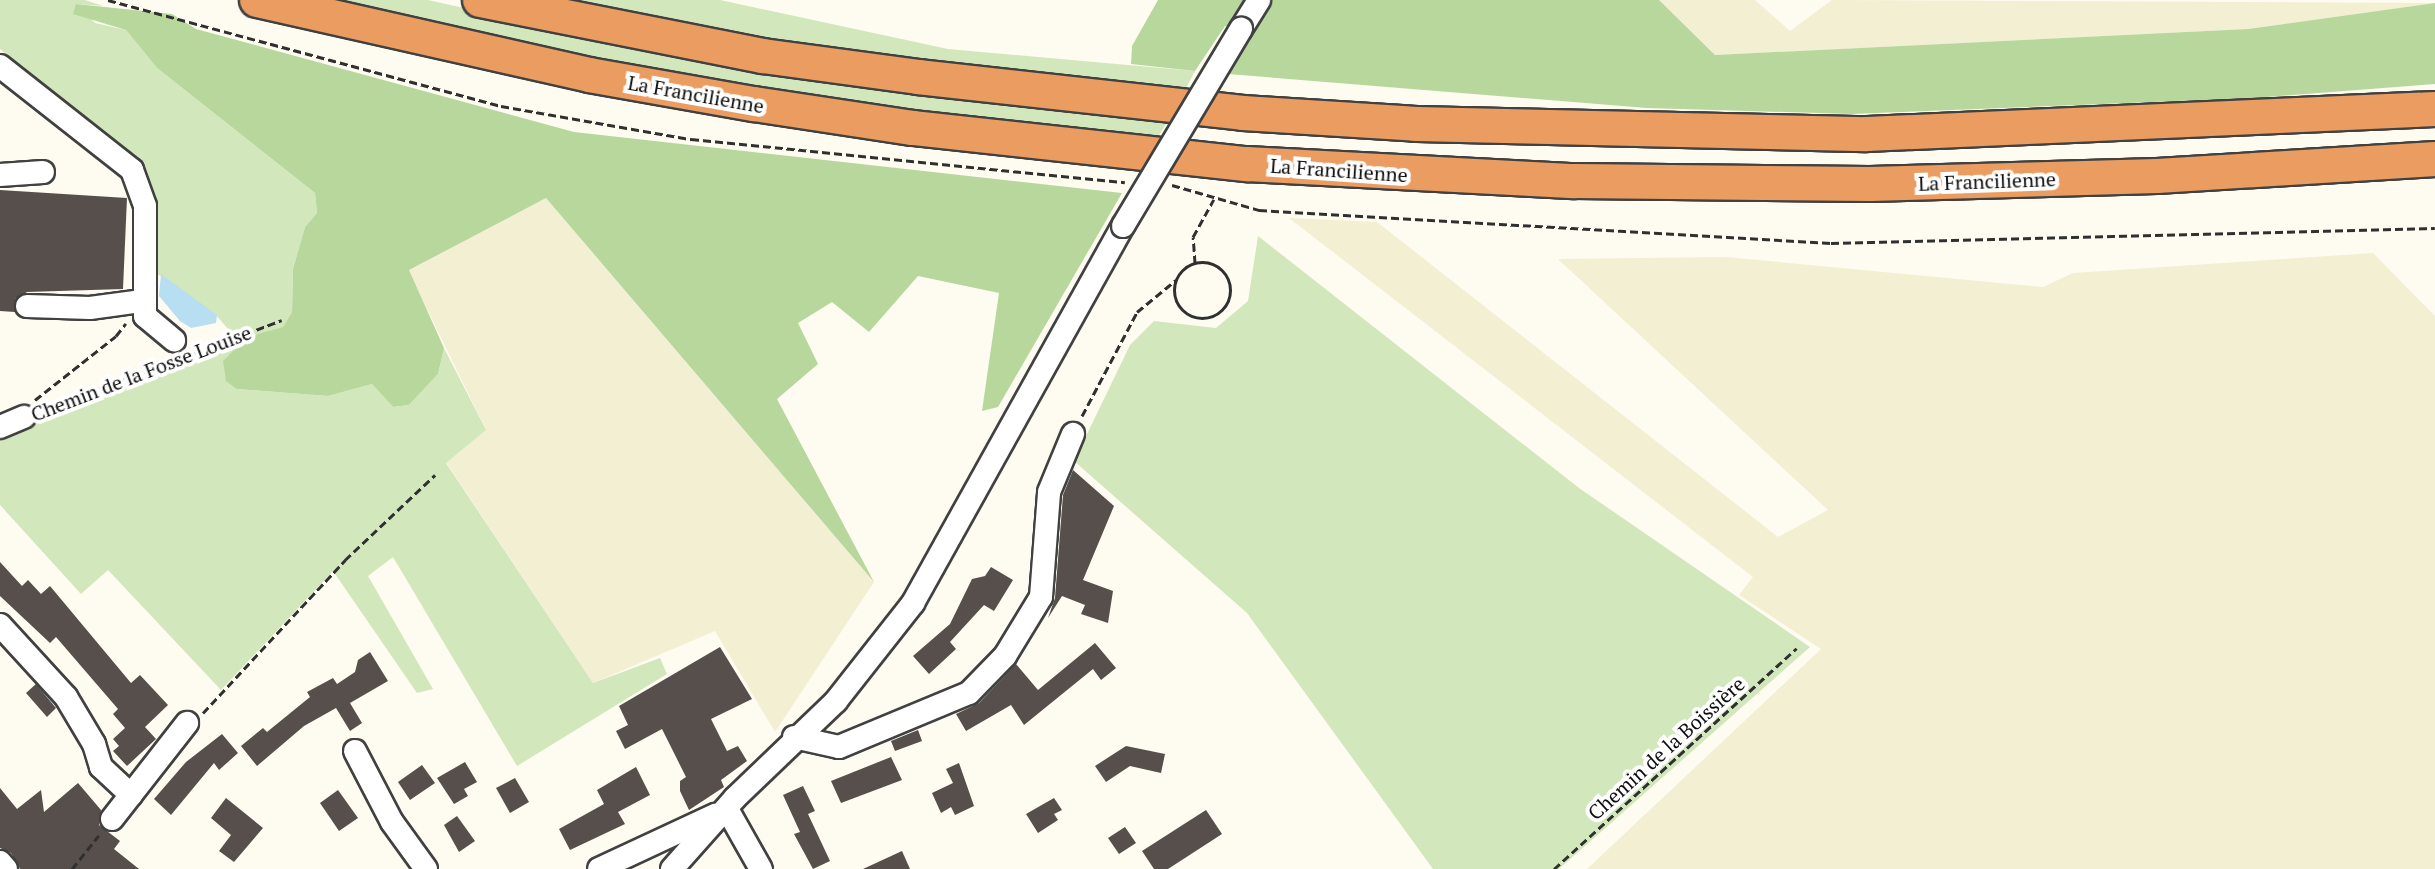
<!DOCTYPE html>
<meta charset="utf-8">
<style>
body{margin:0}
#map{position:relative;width:2435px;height:869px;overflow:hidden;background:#fefbf1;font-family:"PT Serif",serif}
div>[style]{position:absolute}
.farmland>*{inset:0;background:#f3efd2}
.green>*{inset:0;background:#d3e7bc}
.forest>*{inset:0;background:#b8d79c}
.water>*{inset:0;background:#b8def2}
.building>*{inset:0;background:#564f4b}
.path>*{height:3px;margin-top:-1.5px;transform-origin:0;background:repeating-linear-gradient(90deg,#303030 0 8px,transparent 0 12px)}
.path>.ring{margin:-1.5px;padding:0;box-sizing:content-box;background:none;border:3px solid #303030;border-radius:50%}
.roads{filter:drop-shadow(2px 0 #414141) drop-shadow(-2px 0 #414141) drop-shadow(0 2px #414141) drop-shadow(0 -2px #414141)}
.minor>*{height:22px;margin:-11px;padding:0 11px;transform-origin:11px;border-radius:11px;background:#fff}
.highway>*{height:34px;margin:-17px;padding:0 17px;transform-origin:17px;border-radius:17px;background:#eb9d61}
.bridges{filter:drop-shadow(2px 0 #414141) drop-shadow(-2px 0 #414141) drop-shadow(0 2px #414141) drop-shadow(0 -2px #414141)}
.minor-bridge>*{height:22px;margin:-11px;padding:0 11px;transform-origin:11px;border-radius:11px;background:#fff}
span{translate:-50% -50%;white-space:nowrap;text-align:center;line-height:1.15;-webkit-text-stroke:8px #fff;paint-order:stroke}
.street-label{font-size:20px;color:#0e0e0e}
</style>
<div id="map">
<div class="farmland">
<i style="clip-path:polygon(1659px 0,1755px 0,1790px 31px,1832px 0,2435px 3px,2248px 29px,1715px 55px)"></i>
<i style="clip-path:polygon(546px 198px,874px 582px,775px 732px,715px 631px,593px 683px,446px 462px,486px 430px,408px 270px)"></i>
<i style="clip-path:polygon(1289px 218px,1377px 222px,1778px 537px,1828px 510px,1558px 259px,1726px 257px,2043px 287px,2073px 273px,2373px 253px,2435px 316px,2435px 869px,1587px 869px,1821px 649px,1739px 595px,1753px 577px)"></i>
</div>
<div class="green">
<i style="clip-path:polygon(0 0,85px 0,103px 6px,76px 4px,95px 23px,126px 30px,157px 68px,315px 193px,317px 213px,305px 227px,293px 269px,292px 312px,283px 328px,247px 337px,237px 389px,328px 396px,372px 384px,393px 407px,409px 405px,438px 374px,444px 348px,486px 430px,446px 463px,593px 683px,660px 658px,667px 674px,517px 766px,393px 557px,368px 576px,433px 689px,417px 693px,333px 571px,221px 690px,108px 570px,81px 594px,0 505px,0 436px,234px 336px,216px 315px,153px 271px,151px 186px,141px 165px,0 49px)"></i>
<i style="clip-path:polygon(303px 0,428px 0,577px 33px,1170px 117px,1152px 147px,791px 102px)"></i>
<i style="clip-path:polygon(575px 0,720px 0,948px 49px,1195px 71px,1185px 90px,1072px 78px,804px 44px)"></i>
<i style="clip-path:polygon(1258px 236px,1579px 488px,1810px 647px,1559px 869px,1433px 869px,1247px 613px,1074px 461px,1130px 345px,1154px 321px,1216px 328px,1248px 301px)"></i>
</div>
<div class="forest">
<i style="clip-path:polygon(1158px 0,1659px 0,1715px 55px,2248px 29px,2435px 3px,2435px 84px,2254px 98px,1851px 114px,1647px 108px,1228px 74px,1253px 31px,1225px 26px,1195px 71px,1131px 64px,1132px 46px)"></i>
<i style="clip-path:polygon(76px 4px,172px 14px,196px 29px,574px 132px,1122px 193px,998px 407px,982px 411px,999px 293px,918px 276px,869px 332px,832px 302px,798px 323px,818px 364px,777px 399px,874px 582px,546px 198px,409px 270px,444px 348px,438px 374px,409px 405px,393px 407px,372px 384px,328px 396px,237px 389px,226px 381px,223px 361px,247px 337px,283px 327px,292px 312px,293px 269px,305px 227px,317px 213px,315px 193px,157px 68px,126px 30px,73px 14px)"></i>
</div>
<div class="water">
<i style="clip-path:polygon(161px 274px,217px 315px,216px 323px,191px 328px,180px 321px,159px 296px)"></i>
</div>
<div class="building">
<i style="clip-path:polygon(0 190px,127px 198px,123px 289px,27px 292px,15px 299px,15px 312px,0 311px)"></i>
<i style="clip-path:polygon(1073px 470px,1114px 506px,1083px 580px,1113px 591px,1108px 623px,1081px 614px,1085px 605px,1062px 596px,1048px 618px,1055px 598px,1063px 495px)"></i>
<i style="clip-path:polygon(0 562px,22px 586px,28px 580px,41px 594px,50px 586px,131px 683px,140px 675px,168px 705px,145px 727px,156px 739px,127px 766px,113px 751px,119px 746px,113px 739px,125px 728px,113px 714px,118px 709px,56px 637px,50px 643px,0 596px)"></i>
<i style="clip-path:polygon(991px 567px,1013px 580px,994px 611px,984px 605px,950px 642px,956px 649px,929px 674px,913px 656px,950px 624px,972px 579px,985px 576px)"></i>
<i style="clip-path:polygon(1095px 643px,1116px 668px,1101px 680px,1093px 669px,1024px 725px,1011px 705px,966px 731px,956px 714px,979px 703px,1016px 664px,1038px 690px)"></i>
<i style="clip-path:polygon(720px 647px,752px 699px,711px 719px,727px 751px,738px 746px,747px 761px,721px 780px,724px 787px,689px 810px,680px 791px,680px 781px,686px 777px,662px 729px,625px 749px,616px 731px,628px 725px,619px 706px)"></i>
<i style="clip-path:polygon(370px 652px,388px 681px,350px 703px,362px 723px,350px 731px,336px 708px,304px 726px,257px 766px,241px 746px,263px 728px,267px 732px,310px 697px,307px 692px,333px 678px,337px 684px,355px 672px,358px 660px)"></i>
<i style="clip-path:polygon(36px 684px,56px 708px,47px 717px,26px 693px)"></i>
<i style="clip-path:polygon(918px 730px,922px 741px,895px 751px,891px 741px)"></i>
<i style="clip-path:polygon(222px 734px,238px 753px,219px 770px,214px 763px,171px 815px,154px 799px,186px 762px)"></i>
<i style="clip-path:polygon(1126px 746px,1165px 754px,1161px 773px,1130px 766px,1106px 782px,1095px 766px)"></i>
<i style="clip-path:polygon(891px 757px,902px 780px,841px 803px,831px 781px)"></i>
<i style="clip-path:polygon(465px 762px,477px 782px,464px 789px,468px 796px,454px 804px,437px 778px)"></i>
<i style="clip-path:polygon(959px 763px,974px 806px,955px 815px,951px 807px,941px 813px,932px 793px,953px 783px,946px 769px)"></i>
<i style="clip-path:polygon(422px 765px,435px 783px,410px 800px,398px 782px)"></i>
<i style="clip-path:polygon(636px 767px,650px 795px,618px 812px,625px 824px,570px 850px,559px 829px,604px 804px,597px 790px)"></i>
<i style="clip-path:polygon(515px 778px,529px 802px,510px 813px,496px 788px)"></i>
<i style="clip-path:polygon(78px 783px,101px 810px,99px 825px,120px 841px,114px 849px,139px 869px,20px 869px,11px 853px,0 848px,0 788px,17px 809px,41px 790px,44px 812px)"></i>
<i style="clip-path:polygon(803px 786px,815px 811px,808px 814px,830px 861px,813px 869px,794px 834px,800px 832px,783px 795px)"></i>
<i style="clip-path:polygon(338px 790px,358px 818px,339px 831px,320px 803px)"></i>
<i style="clip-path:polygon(226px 798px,263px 828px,234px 862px,219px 851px,231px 835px,211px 818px)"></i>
<i style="clip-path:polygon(1054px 798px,1062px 810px,1054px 814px,1058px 820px,1038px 833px,1026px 814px)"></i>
<i style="clip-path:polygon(1206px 810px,1222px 834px,1168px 869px,1154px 869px,1142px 851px)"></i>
<i style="clip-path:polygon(457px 816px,475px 841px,459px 852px,444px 825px)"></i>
<i style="clip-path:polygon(1125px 827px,1136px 843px,1119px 854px,1108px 838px)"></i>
<i style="clip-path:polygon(902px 851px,910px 869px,863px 869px)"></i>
</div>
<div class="path">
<i style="left:108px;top:0;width:407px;rotate:15.1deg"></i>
<i style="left:501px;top:106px;width:193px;rotate:9.9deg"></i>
<i style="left:691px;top:139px;width:436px;rotate:5.7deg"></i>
<i style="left:1172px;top:185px;width:91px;rotate:16deg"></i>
<i style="left:1259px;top:210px;width:573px;rotate:3.3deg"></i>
<i style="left:1831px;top:243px;width:604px;rotate:-1.42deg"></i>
<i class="ring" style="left:1174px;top:262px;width:53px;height:53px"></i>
<i style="left:1195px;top:263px;width:26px;rotate:-94deg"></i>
<i style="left:1193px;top:237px;width:43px;rotate:-61.1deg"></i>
<i style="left:189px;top:355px;width:99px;rotate:-20.6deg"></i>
<i style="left:35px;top:400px;width:103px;rotate:-38.3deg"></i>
<i style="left:116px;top:336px;width:16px;rotate:-52deg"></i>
<i style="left:43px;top:410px;width:140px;rotate:-20.9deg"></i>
<i style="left:1082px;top:416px;width:118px;rotate:-62.1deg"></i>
<i style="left:1137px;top:312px;width:50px;rotate:-39.4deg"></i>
<i style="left:203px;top:713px;width:209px;rotate:-47.1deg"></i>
<i style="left:345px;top:560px;width:124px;rotate:-43.4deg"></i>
<i style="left:72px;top:869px;width:43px;rotate:-51.5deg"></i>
<i style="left:1554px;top:869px;width:328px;rotate:-42.3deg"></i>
</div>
<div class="roads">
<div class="minor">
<i style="left:1241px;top:29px;width:34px;rotate:-58deg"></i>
<i style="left:0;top:66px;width:168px;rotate:38.2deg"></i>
<i style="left:132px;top:170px;width:38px;rotate:70deg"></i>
<i style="left:145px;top:206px;width:110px;rotate:90deg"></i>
<i style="left:145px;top:316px;width:38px;rotate:40deg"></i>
<i style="left:0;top:175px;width:43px;rotate:-4deg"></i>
<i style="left:27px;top:306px;width:63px;rotate:1.8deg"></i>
<i style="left:90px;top:308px;width:51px;rotate:-7.8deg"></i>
<i style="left:0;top:427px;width:26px;rotate:-23deg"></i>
<i style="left:0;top:625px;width:98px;rotate:47.5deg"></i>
<i style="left:66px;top:697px;width:55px;rotate:59.2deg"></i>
<i style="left:94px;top:744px;width:24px;rotate:73deg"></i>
<i style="left:101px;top:767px;width:41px;rotate:43deg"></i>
<i style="left:794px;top:737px;width:46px;rotate:12.5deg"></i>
<i style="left:839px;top:747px;width:141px;rotate:-22.6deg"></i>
<i style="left:969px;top:693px;width:52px;rotate:-45.8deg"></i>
<i style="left:1005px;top:656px;width:69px;rotate:-58.6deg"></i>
<i style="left:1041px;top:597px;width:105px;rotate:-85.6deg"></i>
<i style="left:1049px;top:492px;width:63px;rotate:-67.5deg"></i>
<i style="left:355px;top:751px;width:80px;rotate:62.5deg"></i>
<i style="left:392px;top:822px;width:58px;rotate:54.1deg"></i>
<i style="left:727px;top:809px;width:69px;rotate:60.5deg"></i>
<i style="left:112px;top:819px;width:122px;rotate:-52deg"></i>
<i style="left:0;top:862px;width:9px;rotate:49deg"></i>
<i style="left:599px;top:869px;width:128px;rotate:-25deg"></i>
<i style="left:672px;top:869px;width:95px;rotate:-48.4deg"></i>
<i style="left:735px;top:798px;width:140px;rotate:-43.8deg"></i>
<i style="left:836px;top:701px;width:125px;rotate:-51.8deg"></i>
<i style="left:913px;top:603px;width:432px;rotate:-60.9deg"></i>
</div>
<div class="highway">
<i style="left:257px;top:0;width:340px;rotate:12.7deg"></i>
<i style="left:589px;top:75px;width:168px;rotate:10deg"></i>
<i style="left:754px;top:104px;width:161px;rotate:8.6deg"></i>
<i style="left:913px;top:128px;width:336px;rotate:6.2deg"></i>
<i style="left:1247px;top:164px;width:328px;rotate:3deg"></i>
<i style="left:1575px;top:181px;width:295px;rotate:0.6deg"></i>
<i style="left:1870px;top:184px;width:287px;rotate:-1.6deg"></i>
<i style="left:2157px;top:176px;width:279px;rotate:-3.5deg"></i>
<i style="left:480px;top:0;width:288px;rotate:11.2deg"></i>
<i style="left:763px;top:56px;width:156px;rotate:7.7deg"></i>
<i style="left:918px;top:77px;width:327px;rotate:6.3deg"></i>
<i style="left:1243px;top:113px;width:174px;rotate:3.6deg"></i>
<i style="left:1417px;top:124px;width:450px;rotate:1.3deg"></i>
<i style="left:1867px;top:134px;width:569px;rotate:-2.52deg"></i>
</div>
</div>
<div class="bridges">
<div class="minor-bridge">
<i style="left:1123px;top:226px;width:230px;rotate:-59.1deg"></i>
</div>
</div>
<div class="street-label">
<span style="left:696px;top:94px;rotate:10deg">La Francilienne</span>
<span style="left:1339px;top:170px;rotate:4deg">La Francilienne</span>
<span style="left:1987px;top:181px;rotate:-2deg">La Francilienne</span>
<span style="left:141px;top:373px;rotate:-21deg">Chemin de la Fosse Louise</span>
<span style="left:1666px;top:748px;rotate:-42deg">Chemin de la Boissière</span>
</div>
</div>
